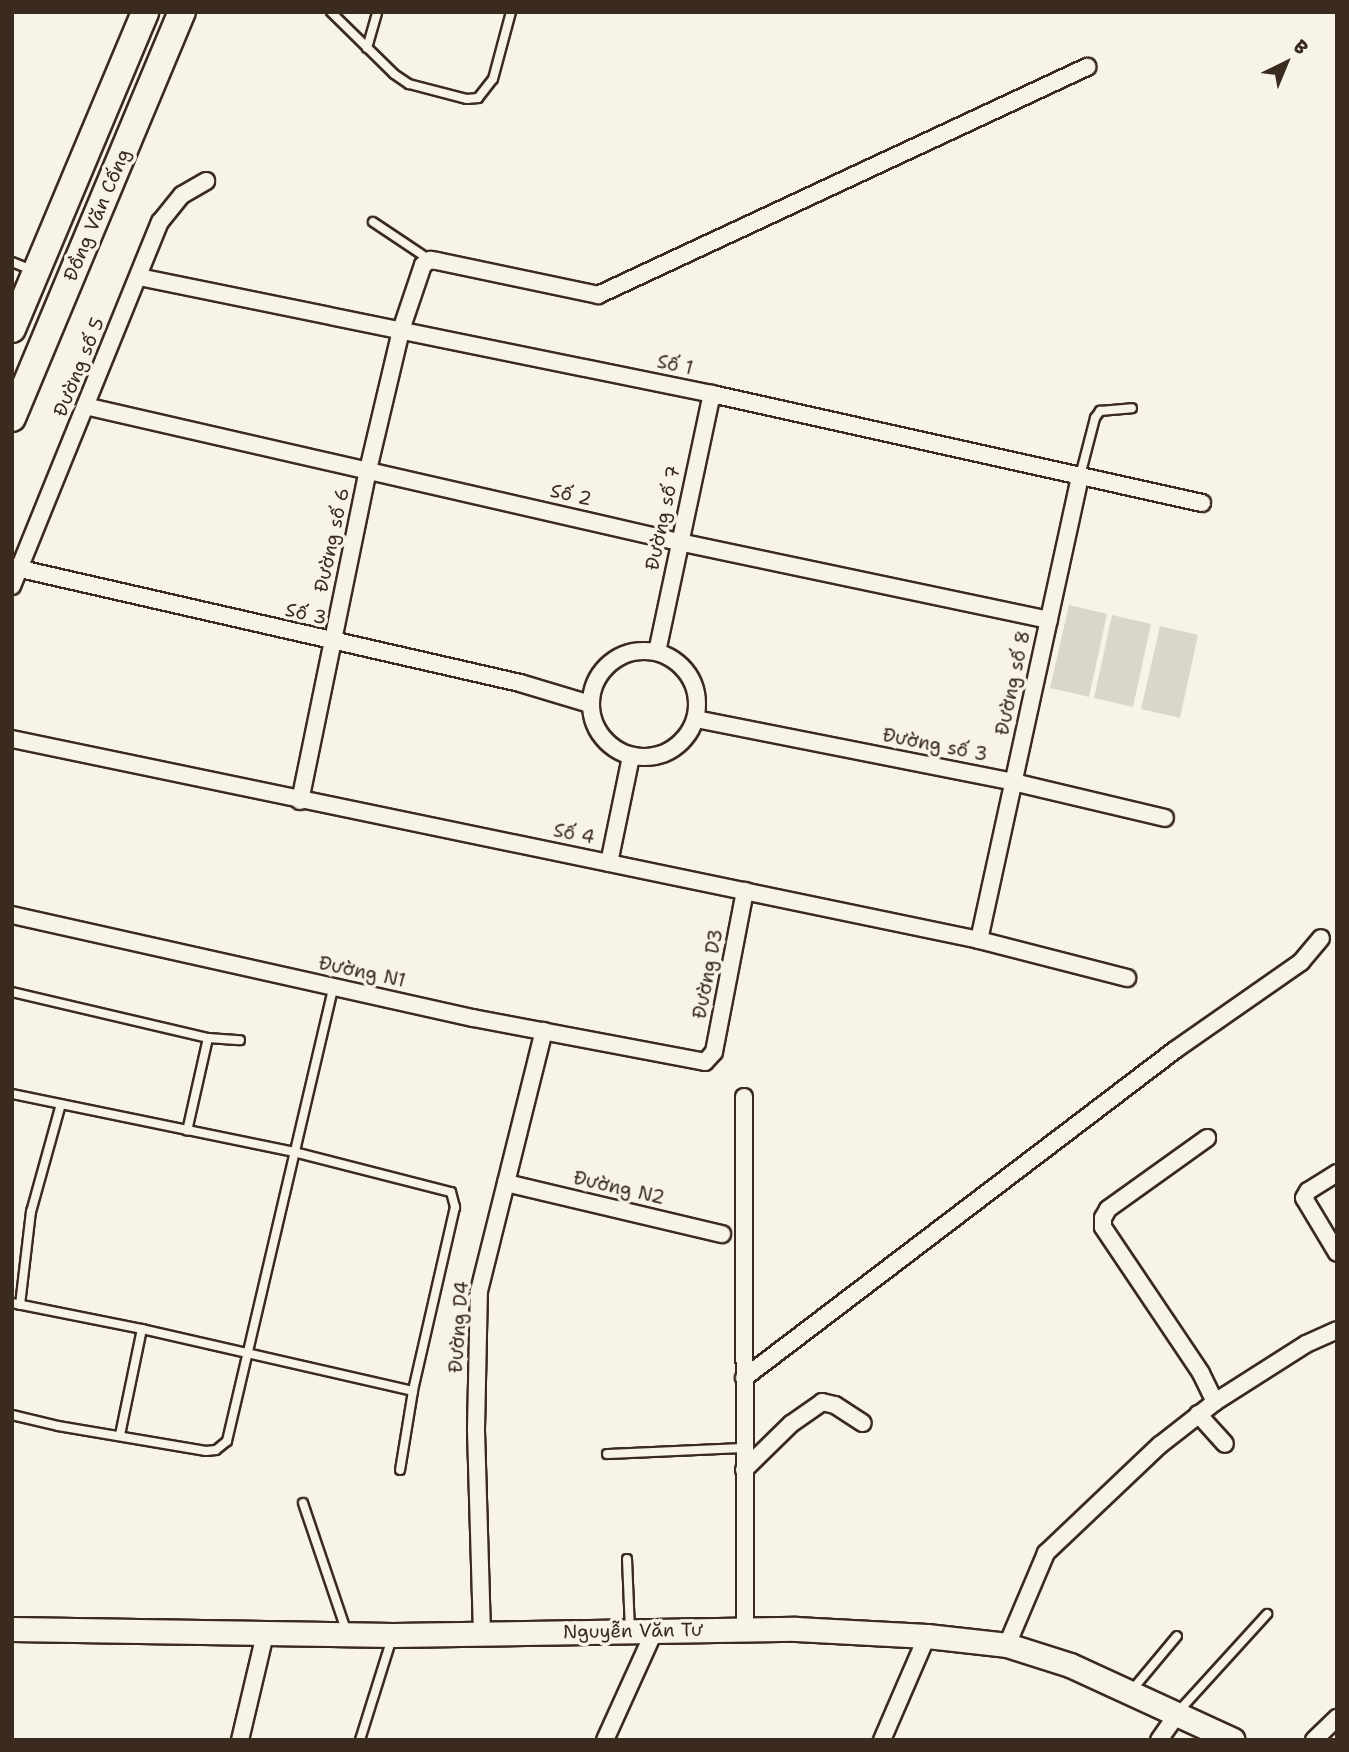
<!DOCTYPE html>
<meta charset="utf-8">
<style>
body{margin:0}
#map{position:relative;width:1349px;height:1752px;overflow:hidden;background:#f7f3e8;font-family:"Shantell Sans",sans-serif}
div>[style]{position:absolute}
.green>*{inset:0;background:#dbd6cb}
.roads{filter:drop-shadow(2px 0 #3b2a1e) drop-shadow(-2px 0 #3b2a1e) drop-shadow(0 2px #3b2a1e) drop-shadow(0 -2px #3b2a1e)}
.service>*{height:8px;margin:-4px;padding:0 4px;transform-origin:4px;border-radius:4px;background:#f7f3e8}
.minor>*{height:16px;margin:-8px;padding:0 8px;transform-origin:8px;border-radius:8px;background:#f7f3e8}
.minor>.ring{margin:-8px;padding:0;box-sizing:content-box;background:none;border:16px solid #f7f3e8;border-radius:50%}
.secondary>*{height:23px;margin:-11.5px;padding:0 11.5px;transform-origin:11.5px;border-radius:11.5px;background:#f7f3e8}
.trunk>*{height:26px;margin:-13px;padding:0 13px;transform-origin:13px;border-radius:13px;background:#f7f3e8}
span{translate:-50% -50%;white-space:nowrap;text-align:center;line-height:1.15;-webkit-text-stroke:7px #f7f3e8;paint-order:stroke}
.street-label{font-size:19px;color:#3b2a1e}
.frame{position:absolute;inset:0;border:14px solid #3b2a1e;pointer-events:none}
.north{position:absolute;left:1251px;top:28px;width:70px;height:70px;-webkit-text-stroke:5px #f7f3e8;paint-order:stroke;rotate:43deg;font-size:19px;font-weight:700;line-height:28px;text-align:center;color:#3b2a1e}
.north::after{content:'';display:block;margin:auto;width:24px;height:32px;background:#3b2a1e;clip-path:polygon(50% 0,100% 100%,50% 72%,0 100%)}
</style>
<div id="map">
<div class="green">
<i style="clip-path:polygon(1069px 605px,1107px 614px,1089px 697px,1050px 688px)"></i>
<i style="clip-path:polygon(1112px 615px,1151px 624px,1133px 707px,1094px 698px)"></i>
<i style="clip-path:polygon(1160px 626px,1198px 635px,1180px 718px,1141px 709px)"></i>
</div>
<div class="roads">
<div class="service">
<i style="left:331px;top:12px;width:88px;rotate:44.5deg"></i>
<i style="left:394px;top:74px;width:18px;rotate:34deg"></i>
<i style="left:409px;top:84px;width:60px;rotate:14.5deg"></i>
<i style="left:467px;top:99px;width:11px;rotate:-5deg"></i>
<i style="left:478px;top:98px;width:24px;rotate:-52deg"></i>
<i style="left:493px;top:79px;width:69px;rotate:-75deg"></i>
<i style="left:367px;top:48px;width:37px;rotate:-74deg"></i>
<i style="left:373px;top:222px;width:69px;rotate:33.7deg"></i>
<i style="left:12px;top:262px;width:22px;rotate:22deg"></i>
<i style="left:1080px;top:476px;width:60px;rotate:-75.5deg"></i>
<i style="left:1095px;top:418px;width:9px;rotate:-54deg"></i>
<i style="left:1100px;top:411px;width:32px;rotate:-5deg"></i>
<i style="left:12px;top:992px;width:201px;rotate:13.2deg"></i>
<i style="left:208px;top:1038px;width:95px;rotate:102.7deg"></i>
<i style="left:208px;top:1038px;width:32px;rotate:4deg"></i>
<i style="left:12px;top:1094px;width:288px;rotate:11.6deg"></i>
<i style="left:294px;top:1152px;width:162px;rotate:14.3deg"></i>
<i style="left:451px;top:1192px;width:16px;rotate:75deg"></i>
<i style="left:455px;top:1207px;width:189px;rotate:102.9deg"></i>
<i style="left:413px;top:1391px;width:80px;rotate:99.3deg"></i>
<i style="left:12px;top:1303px;width:133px;rotate:11.3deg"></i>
<i style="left:142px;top:1329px;width:278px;rotate:12.9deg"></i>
<i style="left:20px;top:1305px;width:94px;rotate:-83.3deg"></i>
<i style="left:31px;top:1212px;width:112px;rotate:-74.5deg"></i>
<i style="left:12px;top:1415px;width:47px;rotate:13.4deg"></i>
<i style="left:58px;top:1426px;width:150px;rotate:9.6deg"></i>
<i style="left:206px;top:1451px;width:10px;rotate:-6deg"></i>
<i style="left:216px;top:1450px;width:14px;rotate:-39deg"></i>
<i style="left:227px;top:1441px;width:465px;rotate:-76.8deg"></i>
<i style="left:120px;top:1435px;width:108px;rotate:-78.3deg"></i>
<i style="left:607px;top:1454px;width:137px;rotate:-2.5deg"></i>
<i style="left:303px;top:1503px;width:137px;rotate:71.3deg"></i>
<i style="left:627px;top:1559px;width:71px;rotate:87.6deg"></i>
<i style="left:1132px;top:1690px;width:70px;rotate:-50.2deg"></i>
<i style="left:1177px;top:1713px;width:134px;rotate:-47.7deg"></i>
<i style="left:360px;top:1740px;width:107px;rotate:-72.6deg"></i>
</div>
<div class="minor">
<i style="left:139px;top:277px;width:585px;rotate:11.54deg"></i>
<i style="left:712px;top:394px;width:502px;rotate:12.54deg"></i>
<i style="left:85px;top:406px;width:609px;rotate:12.9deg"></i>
<i style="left:679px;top:542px;width:378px;rotate:11.9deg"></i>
<i style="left:12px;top:567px;width:521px;rotate:12.86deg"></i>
<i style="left:520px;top:683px;width:73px;rotate:16.7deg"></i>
<i style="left:12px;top:586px;width:393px;rotate:-67.9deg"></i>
<i style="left:160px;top:222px;width:35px;rotate:-51deg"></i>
<i style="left:182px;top:195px;width:28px;rotate:-30deg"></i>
<i class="ring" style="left:591px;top:651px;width:90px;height:90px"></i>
<i style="left:657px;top:652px;width:264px;rotate:-78deg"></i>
<i style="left:696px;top:719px;width:323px;rotate:11.2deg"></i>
<i style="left:1013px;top:782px;width:156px;rotate:13.3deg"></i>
<i style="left:12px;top:739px;width:988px;rotate:11.74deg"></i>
<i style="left:979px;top:940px;width:153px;rotate:14.4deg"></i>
<i style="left:300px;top:801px;width:338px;rotate:-78.4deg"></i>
<i style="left:368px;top:470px;width:144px;rotate:-76.7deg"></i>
<i style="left:401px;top:330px;width:69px;rotate:-71.3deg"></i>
<i style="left:423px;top:265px;width:9px;rotate:-36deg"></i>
<i style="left:430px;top:260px;width:7px;rotate:8deg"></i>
<i style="left:437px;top:261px;width:165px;rotate:11.9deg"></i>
<i style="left:598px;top:295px;width:540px;rotate:-25deg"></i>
<i style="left:609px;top:863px;width:108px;rotate:-78.3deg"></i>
<i style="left:12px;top:915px;width:472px;rotate:12.6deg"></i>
<i style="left:473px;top:1018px;width:236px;rotate:10.7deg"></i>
<i style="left:705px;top:1062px;width:13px;rotate:-48deg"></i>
<i style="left:714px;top:1052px;width:164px;rotate:-79.1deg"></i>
<i style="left:979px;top:940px;width:475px;rotate:-77.7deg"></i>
<i style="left:744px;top:1097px;width:533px;rotate:89.89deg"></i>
<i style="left:1337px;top:1173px;width:34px;rotate:148deg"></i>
<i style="left:1308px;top:1191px;width:8px;rotate:120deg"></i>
<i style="left:1304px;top:1198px;width:64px;rotate:59deg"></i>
<i style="left:506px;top:1183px;width:222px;rotate:13.3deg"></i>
<i style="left:744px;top:1378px;width:542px;rotate:-37.27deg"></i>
<i style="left:1175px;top:1050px;width:154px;rotate:-34.9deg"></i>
<i style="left:1301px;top:962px;width:31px;rotate:-50deg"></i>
<i style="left:1215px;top:1402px;width:108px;rotate:-32.5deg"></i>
<i style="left:1306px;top:1344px;width:34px;rotate:-24deg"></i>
<i style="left:1198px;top:1414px;width:40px;rotate:48deg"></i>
<i style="left:744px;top:1470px;width:66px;rotate:-44.4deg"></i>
<i style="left:791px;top:1424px;width:38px;rotate:-35deg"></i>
<i style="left:822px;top:1402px;width:13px;rotate:13deg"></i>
<i style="left:835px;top:1405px;width:33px;rotate:33deg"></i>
<i style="left:482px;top:1633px;width:204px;rotate:-91.7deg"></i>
<i style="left:476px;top:1429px;width:138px;rotate:-88.8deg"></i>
<i style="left:479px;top:1291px;width:268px;rotate:-76deg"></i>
<i style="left:1007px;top:1645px;width:100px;rotate:-67deg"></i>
<i style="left:1046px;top:1553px;width:157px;rotate:-43.5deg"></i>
<i style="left:1160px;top:1445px;width:70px;rotate:-38deg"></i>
<i style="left:1215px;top:1402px;width:32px;rotate:-116deg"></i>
<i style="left:1201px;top:1373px;width:176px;rotate:-123.9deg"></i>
<i style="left:1103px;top:1227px;width:9px;rotate:-90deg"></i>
<i style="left:1103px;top:1218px;width:10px;rotate:-61deg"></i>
<i style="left:1108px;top:1209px;width:122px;rotate:-35.6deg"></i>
<i style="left:240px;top:1740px;width:109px;rotate:-76.7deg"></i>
<i style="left:605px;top:1740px;width:121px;rotate:-65.6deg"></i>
<i style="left:882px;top:1740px;width:113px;rotate:-66.6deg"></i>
<i style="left:1159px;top:1740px;width:32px;rotate:-55deg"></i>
<i style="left:1314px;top:1740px;width:32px;rotate:-44deg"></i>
</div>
<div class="secondary">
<i style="left:12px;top:1629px;width:381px;rotate:0.9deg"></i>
<i style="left:393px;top:1635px;width:403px;rotate:-0.9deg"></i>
<i style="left:796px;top:1629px;width:131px;rotate:3.1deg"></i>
<i style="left:927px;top:1636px;width:81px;rotate:6.4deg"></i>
<i style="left:1007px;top:1645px;width:66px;rotate:17.6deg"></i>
<i style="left:1070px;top:1665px;width:179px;rotate:24.7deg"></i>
</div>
<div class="trunk">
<i style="left:12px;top:329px;width:344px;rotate:-67.2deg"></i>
<i style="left:12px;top:418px;width:440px;rotate:-67.3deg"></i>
</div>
</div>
<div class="street-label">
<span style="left:97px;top:215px;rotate:-67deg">Đồng Văn Cống</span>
<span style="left:675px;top:365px;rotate:12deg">Số 1</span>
<span style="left:79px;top:367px;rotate:-68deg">Đường số 5</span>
<span style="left:571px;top:495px;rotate:13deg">Số 2</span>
<span style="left:663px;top:518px;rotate:-78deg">Đường số 7</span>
<span style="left:332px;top:540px;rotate:-78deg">Đường số 6</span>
<span style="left:306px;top:614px;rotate:13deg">Số 3</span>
<span style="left:1013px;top:683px;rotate:-78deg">Đường số 8</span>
<span style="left:935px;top:745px;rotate:11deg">Đường số 3</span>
<span style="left:574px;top:834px;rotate:11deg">Số 4</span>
<span style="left:362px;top:972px;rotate:12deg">Đường N1</span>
<span style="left:708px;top:974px;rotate:-79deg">Đường D3</span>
<span style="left:619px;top:1188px;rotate:13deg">Đường N2</span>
<span style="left:459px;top:1327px;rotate:-86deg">Đường D4</span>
<span style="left:633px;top:1631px;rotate:-1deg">Nguyễn Văn Tư</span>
</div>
<div class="frame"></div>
<div class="north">B</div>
</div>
